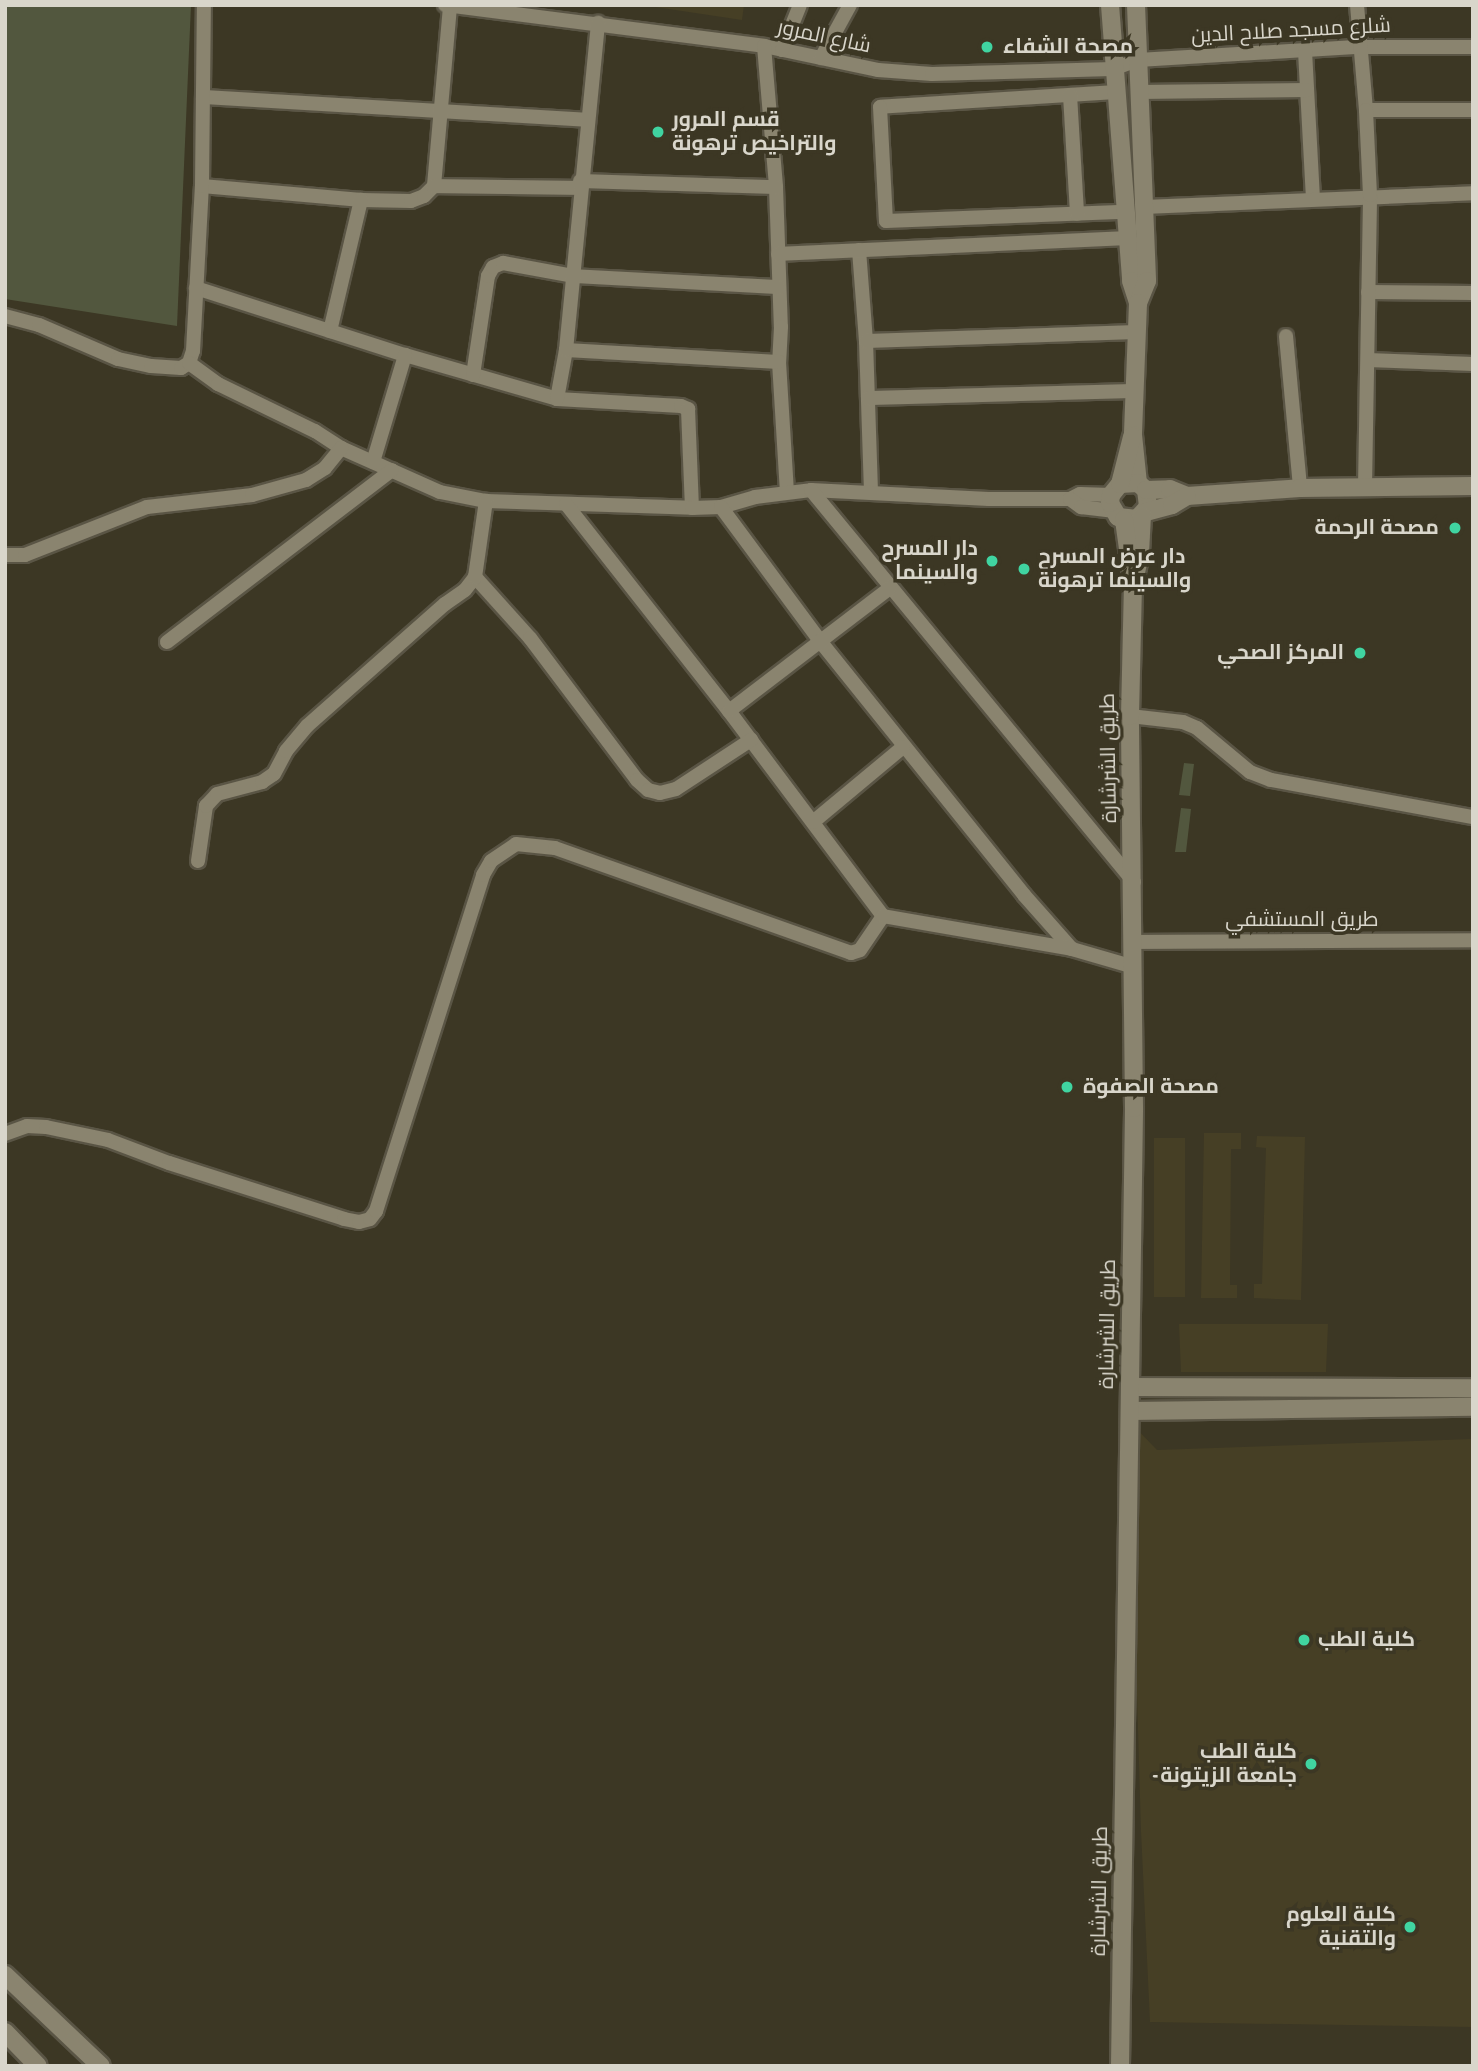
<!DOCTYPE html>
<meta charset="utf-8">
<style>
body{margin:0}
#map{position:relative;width:1478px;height:2071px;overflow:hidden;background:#3c3724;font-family:"Varela Round",Cairo,sans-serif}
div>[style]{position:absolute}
.built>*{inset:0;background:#463f25}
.green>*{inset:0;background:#52573e}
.roads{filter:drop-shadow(2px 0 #5a5545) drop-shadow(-2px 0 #5a5545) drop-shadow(0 2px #5a5545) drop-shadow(0 -2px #5a5545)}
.minor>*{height:14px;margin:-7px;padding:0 7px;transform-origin:7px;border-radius:7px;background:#8a846f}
.tertiary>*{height:18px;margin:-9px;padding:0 9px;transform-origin:9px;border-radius:9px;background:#8a846f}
.dots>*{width:19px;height:19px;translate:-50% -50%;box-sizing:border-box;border:4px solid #3c3724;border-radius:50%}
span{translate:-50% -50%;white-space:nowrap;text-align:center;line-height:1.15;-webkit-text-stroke:7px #3c3724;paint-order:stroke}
.street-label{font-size:21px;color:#d9d6cb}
.poi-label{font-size:21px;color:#d9d6cb;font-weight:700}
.left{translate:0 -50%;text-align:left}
.right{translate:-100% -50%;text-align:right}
.frame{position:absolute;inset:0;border:7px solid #d9d6cb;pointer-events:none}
</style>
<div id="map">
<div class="built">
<i style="clip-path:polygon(642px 5px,744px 5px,742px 20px)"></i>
<i style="clip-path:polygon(1204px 1133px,1241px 1133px,1241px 1149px,1231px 1149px,1230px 1285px,1237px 1285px,1237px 1298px,1201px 1298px)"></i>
<i style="clip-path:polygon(1257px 1136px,1305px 1137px,1301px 1300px,1254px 1298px,1254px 1284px,1262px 1284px,1266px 1148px,1256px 1147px)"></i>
<i style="clip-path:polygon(1154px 1138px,1185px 1138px,1185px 1297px,1154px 1297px)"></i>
<i style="clip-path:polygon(1179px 1324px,1328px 1324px,1326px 1372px,1181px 1372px)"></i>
<i style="clip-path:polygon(1129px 1421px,1157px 1450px,1473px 1439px,1473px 2027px,1150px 2022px,1141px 1831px)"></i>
</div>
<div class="green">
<i style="clip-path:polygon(5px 5px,191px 5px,177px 326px,5px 299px)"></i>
<i style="clip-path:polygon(1184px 763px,1194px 764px,1190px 796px,1179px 795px)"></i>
<i style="clip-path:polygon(1181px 808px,1191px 809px,1186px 852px,1175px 852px)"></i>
</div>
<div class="roads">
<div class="minor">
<i style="left:445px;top:5px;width:322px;rotate:7.3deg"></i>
<i style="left:764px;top:46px;width:116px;rotate:11.9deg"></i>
<i style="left:878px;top:70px;width:54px;rotate:4.2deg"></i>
<i style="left:932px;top:74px;width:181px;rotate:-1.6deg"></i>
<i style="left:1113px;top:69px;width:27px;rotate:-20deg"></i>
<i style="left:1138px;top:60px;width:222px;rotate:-3.4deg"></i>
<i style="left:1360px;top:47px;width:113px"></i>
<i style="left:1357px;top:5px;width:105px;rotate:85.1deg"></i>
<i style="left:1366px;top:110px;width:107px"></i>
<i style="left:764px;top:46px;width:142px;rotate:85.1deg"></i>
<i style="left:776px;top:187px;width:140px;rotate:88deg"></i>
<i style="left:781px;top:327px;width:35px;rotate:93deg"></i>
<i style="left:779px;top:362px;width:130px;rotate:86.5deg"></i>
<i style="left:782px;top:50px;width:48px;rotate:-68.2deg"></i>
<i style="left:1305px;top:51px;width:147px;rotate:86.9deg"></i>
<i style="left:821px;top:58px;width:60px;rotate:-61.3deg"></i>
<i style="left:1116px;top:92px;width:236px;rotate:176.4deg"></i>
<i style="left:880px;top:107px;width:114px;rotate:87deg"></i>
<i style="left:886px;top:221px;width:239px;rotate:-2.2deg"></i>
<i style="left:1139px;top:92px;width:168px;rotate:-0.7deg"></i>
<i style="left:1070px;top:95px;width:119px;rotate:86.6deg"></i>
<i style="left:203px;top:97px;width:385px;rotate:3.4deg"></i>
<i style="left:580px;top:181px;width:196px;rotate:1.8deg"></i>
<i style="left:202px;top:186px;width:160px;rotate:5deg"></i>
<i style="left:361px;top:200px;width:50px;rotate:1.1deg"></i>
<i style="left:411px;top:201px;width:14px;rotate:-21deg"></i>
<i style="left:424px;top:196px;width:14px;rotate:-45deg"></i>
<i style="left:434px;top:186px;width:181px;rotate:-84.9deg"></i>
<i style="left:434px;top:186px;width:145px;rotate:0.8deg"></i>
<i style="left:1144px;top:207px;width:329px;rotate:-2.4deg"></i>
<i style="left:859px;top:250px;width:91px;rotate:85.6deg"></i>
<i style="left:866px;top:341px;width:150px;rotate:88.1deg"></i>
<i style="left:778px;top:254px;width:349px;rotate:-2.6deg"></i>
<i style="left:196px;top:288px;width:219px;rotate:17.8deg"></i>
<i style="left:405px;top:355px;width:158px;rotate:16.1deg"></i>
<i style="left:557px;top:399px;width:124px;rotate:3.2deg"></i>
<i style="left:681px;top:406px;width:8px;rotate:23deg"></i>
<i style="left:688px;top:409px;width:99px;rotate:87.7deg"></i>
<i style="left:1368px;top:292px;width:105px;rotate:0.5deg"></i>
<i style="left:5px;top:316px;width:35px;rotate:15deg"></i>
<i style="left:39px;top:325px;width:86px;rotate:23.3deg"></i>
<i style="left:118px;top:359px;width:34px;rotate:12deg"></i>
<i style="left:151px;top:366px;width:30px;rotate:4deg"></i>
<i style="left:181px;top:368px;width:9px;rotate:-32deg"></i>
<i style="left:189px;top:363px;width:13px;rotate:-72deg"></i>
<i style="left:193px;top:351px;width:165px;rotate:-86.9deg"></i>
<i style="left:202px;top:186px;width:181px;rotate:-89.4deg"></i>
<i style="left:330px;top:331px;width:135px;rotate:-76.7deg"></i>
<i style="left:1286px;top:336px;width:153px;rotate:84.7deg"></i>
<i style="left:866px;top:341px;width:271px;rotate:-1.9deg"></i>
<i style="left:566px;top:350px;width:213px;rotate:3.2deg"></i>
<i style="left:1368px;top:360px;width:105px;rotate:2.2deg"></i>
<i style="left:189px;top:363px;width:36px;rotate:36deg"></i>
<i style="left:218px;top:384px;width:108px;rotate:25.9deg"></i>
<i style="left:315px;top:431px;width:31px;rotate:33deg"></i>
<i style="left:341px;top:448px;width:108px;rotate:24deg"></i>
<i style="left:440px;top:492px;width:47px;rotate:11.1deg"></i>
<i style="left:486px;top:501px;width:206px;rotate:1.9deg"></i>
<i style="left:692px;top:508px;width:29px;rotate:-2deg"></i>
<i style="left:721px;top:507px;width:35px;rotate:-16deg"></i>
<i style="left:755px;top:497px;width:56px;rotate:-7.1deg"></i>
<i style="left:811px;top:490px;width:178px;rotate:2.9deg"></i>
<i style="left:989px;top:499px;width:81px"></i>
<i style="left:1070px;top:499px;width:11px;rotate:-27deg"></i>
<i style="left:1080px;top:494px;width:31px;rotate:2deg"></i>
<i style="left:473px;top:375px;width:100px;rotate:-81.4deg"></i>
<i style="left:488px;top:276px;width:10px;rotate:-61deg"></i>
<i style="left:493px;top:267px;width:11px;rotate:-22deg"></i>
<i style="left:503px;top:263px;width:71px;rotate:10.5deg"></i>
<i style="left:573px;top:276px;width:206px;rotate:3.1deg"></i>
<i style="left:868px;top:398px;width:267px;rotate:-1.5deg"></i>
<i style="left:557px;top:399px;width:50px;rotate:-79.6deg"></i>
<i style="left:566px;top:350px;width:329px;rotate:-84.4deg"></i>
<i style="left:373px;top:462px;width:112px;rotate:-73.3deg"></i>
<i style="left:1365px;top:486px;width:291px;rotate:-89deg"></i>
<i style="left:1370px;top:195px;width:85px;rotate:-92.7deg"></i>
<i style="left:811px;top:490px;width:508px;rotate:50.51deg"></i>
<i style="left:1070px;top:499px;width:14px;rotate:36deg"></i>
<i style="left:1081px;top:507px;width:32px;rotate:7deg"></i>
<i style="left:566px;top:504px;width:263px;rotate:51.8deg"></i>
<i style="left:729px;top:711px;width:256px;rotate:53.1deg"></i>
<i style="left:721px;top:507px;width:167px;rotate:53.5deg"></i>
<i style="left:820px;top:641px;width:326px;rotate:51.2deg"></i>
<i style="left:1024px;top:895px;width:72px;rotate:48.4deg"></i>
<i style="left:1072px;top:949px;width:61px;rotate:16.1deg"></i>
<i style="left:5px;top:555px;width:20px"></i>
<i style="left:25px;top:555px;width:131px;rotate:-21.5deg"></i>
<i style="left:147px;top:507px;width:106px;rotate:-6.5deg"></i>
<i style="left:252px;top:495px;width:56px;rotate:-15.5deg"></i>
<i style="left:306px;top:480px;width:22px;rotate:-32deg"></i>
<i style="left:325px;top:468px;width:26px;rotate:-51deg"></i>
<i style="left:475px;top:577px;width:82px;rotate:48deg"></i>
<i style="left:530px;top:638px;width:178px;rotate:53deg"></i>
<i style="left:637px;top:780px;width:15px;rotate:42deg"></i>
<i style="left:648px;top:790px;width:12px;rotate:14deg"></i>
<i style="left:660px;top:793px;width:16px;rotate:-14deg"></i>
<i style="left:676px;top:789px;width:90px;rotate:-33.2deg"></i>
<i style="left:167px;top:642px;width:283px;rotate:-37.4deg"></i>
<i style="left:729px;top:711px;width:203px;rotate:-37.4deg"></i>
<i style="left:1130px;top:716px;width:53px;rotate:6.5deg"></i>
<i style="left:1183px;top:722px;width:15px;rotate:23deg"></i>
<i style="left:1197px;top:728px;width:69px;rotate:39.7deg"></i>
<i style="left:1250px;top:772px;width:22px;rotate:21deg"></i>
<i style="left:1271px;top:780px;width:205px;rotate:10.4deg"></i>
<i style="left:813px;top:822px;width:117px;rotate:-39.8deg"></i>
<i style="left:198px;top:861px;width:56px;rotate:-81.7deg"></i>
<i style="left:206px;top:806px;width:16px;rotate:-47deg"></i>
<i style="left:217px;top:794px;width:47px;rotate:-14.9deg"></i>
<i style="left:262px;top:782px;width:14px;rotate:-34deg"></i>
<i style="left:274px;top:774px;width:26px;rotate:-62deg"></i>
<i style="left:286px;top:751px;width:33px;rotate:-50deg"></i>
<i style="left:307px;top:726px;width:184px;rotate:-41.5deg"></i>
<i style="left:445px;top:604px;width:24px;rotate:-35deg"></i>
<i style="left:465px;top:590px;width:16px;rotate:-52deg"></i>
<i style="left:475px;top:577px;width:77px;rotate:-81.8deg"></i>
<i style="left:1132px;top:942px;width:341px;rotate:-0.3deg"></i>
<i style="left:5px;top:1134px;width:23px;rotate:-20deg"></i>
<i style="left:27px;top:1126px;width:19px;rotate:3deg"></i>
<i style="left:46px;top:1127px;width:63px;rotate:11.8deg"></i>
<i style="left:108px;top:1140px;width:65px;rotate:20.7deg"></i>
<i style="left:169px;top:1163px;width:184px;rotate:17.7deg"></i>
<i style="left:344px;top:1219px;width:15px;rotate:11deg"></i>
<i style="left:359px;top:1222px;width:11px;rotate:-15deg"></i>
<i style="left:370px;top:1219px;width:10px;rotate:-53deg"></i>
<i style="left:376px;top:1211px;width:353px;rotate:-72.3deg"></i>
<i style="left:483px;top:875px;width:16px;rotate:-60deg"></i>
<i style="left:491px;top:861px;width:30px;rotate:-34deg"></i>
<i style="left:516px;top:844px;width:39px;rotate:6deg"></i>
<i style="left:555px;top:848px;width:314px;rotate:19.5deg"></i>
<i style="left:851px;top:953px;width:9px;rotate:-18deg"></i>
<i style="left:860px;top:950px;width:41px;rotate:-55.9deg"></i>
<i style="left:883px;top:916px;width:192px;rotate:9.9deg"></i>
</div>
<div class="tertiary">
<i style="left:1110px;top:5px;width:277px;rotate:85.6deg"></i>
<i style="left:1131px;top:281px;width:23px;rotate:72deg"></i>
<i style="left:1136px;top:5px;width:276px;rotate:87.7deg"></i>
<i style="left:1147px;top:281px;width:24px;rotate:112deg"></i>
<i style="left:1138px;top:303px;width:132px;rotate:92.2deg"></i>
<i style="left:1133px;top:435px;width:48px;rotate:84.1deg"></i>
<i style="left:1120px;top:484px;width:18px;rotate:-3deg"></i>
<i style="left:1138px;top:483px;width:11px;rotate:41deg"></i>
<i style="left:1146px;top:490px;width:17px;rotate:83deg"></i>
<i style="left:1148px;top:507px;width:16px;rotate:133deg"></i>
<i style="left:1137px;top:519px;width:19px;rotate:-174deg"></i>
<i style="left:1118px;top:517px;width:16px;rotate:-120deg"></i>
<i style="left:1110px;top:503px;width:8px;rotate:-83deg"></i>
<i style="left:1111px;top:495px;width:14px;rotate:-51deg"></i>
<i style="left:1120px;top:484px;width:49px;rotate:-75.7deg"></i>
<i style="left:1146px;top:490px;width:24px;rotate:-2deg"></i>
<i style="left:1170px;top:489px;width:18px;rotate:22deg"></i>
<i style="left:1187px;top:496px;width:113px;rotate:-4deg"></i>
<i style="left:1300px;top:488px;width:173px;rotate:-0.7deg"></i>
<i style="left:1146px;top:512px;width:27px;rotate:-15deg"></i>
<i style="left:1172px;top:505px;width:17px;rotate:-31deg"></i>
<i style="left:1135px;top:577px;width:25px;rotate:-78deg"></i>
<i style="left:1140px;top:553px;width:37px;rotate:-87deg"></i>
<i style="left:1130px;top:1387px;width:343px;rotate:0.2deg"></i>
<i style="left:1130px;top:1411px;width:343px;rotate:-0.7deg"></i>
<i style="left:5px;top:1975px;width:132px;rotate:43.5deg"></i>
<i style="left:5px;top:2032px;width:47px;rotate:45.9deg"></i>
<i style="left:1120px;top:2066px;width:958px;rotate:-89.16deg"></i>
<i style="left:1134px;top:1108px;width:392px;rotate:-90.6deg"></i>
<i style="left:1130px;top:716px;width:132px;rotate:-88.7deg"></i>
<i style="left:1133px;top:584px;width:65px;rotate:-98deg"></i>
</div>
</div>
<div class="dots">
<i style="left:987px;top:47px;background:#40d4a1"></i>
<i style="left:658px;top:132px;background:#40d4a1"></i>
<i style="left:1455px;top:528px;background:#40d4a1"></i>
<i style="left:992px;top:561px;background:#40d4a1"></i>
<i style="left:1024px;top:569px;background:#40d4a1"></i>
<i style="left:1360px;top:653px;background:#40d4a1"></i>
<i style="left:1067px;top:1087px;background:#40d4a1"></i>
<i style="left:1304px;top:1640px;background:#40d4a1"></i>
<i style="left:1311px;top:1764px;background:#40d4a1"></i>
<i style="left:1410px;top:1927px;background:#40d4a1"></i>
</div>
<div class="street-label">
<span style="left:1291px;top:31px;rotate:-3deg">شلرع مسجد صلاح الدين</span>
<span style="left:824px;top:37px;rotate:12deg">شارع المرور</span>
<span style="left:1109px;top:758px;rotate:-91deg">طريق الشرشارة</span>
<span style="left:1302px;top:920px">طريق المستشفي</span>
<span style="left:1108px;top:1324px;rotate:-89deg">طريق الشرشارة</span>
<span style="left:1100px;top:1891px;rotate:-89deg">طريق الشرشارة</span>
</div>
<div class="poi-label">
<span class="left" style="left:1003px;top:47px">مصحة الشفاء</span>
<span class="left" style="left:672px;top:132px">قسم المرور<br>والتراخيص ترهونة</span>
<span class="right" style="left:1439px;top:528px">مصحة الرحمة</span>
<span class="right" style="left:978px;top:561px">دار المسرح<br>والسينما</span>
<span class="left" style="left:1038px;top:569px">دار عرض المسرح<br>والسينما ترهونة</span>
<span class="right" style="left:1344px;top:653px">المركز الصحي</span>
<span class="left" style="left:1083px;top:1087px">مصحة الصفوة</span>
<span class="left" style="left:1318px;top:1640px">كلية الطب</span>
<span class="right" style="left:1297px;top:1764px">كلية الطب<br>-جامعة الزيتونة</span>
<span class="right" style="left:1396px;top:1927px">كلية العلوم<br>والتقنية</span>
</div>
<div class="frame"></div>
</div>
